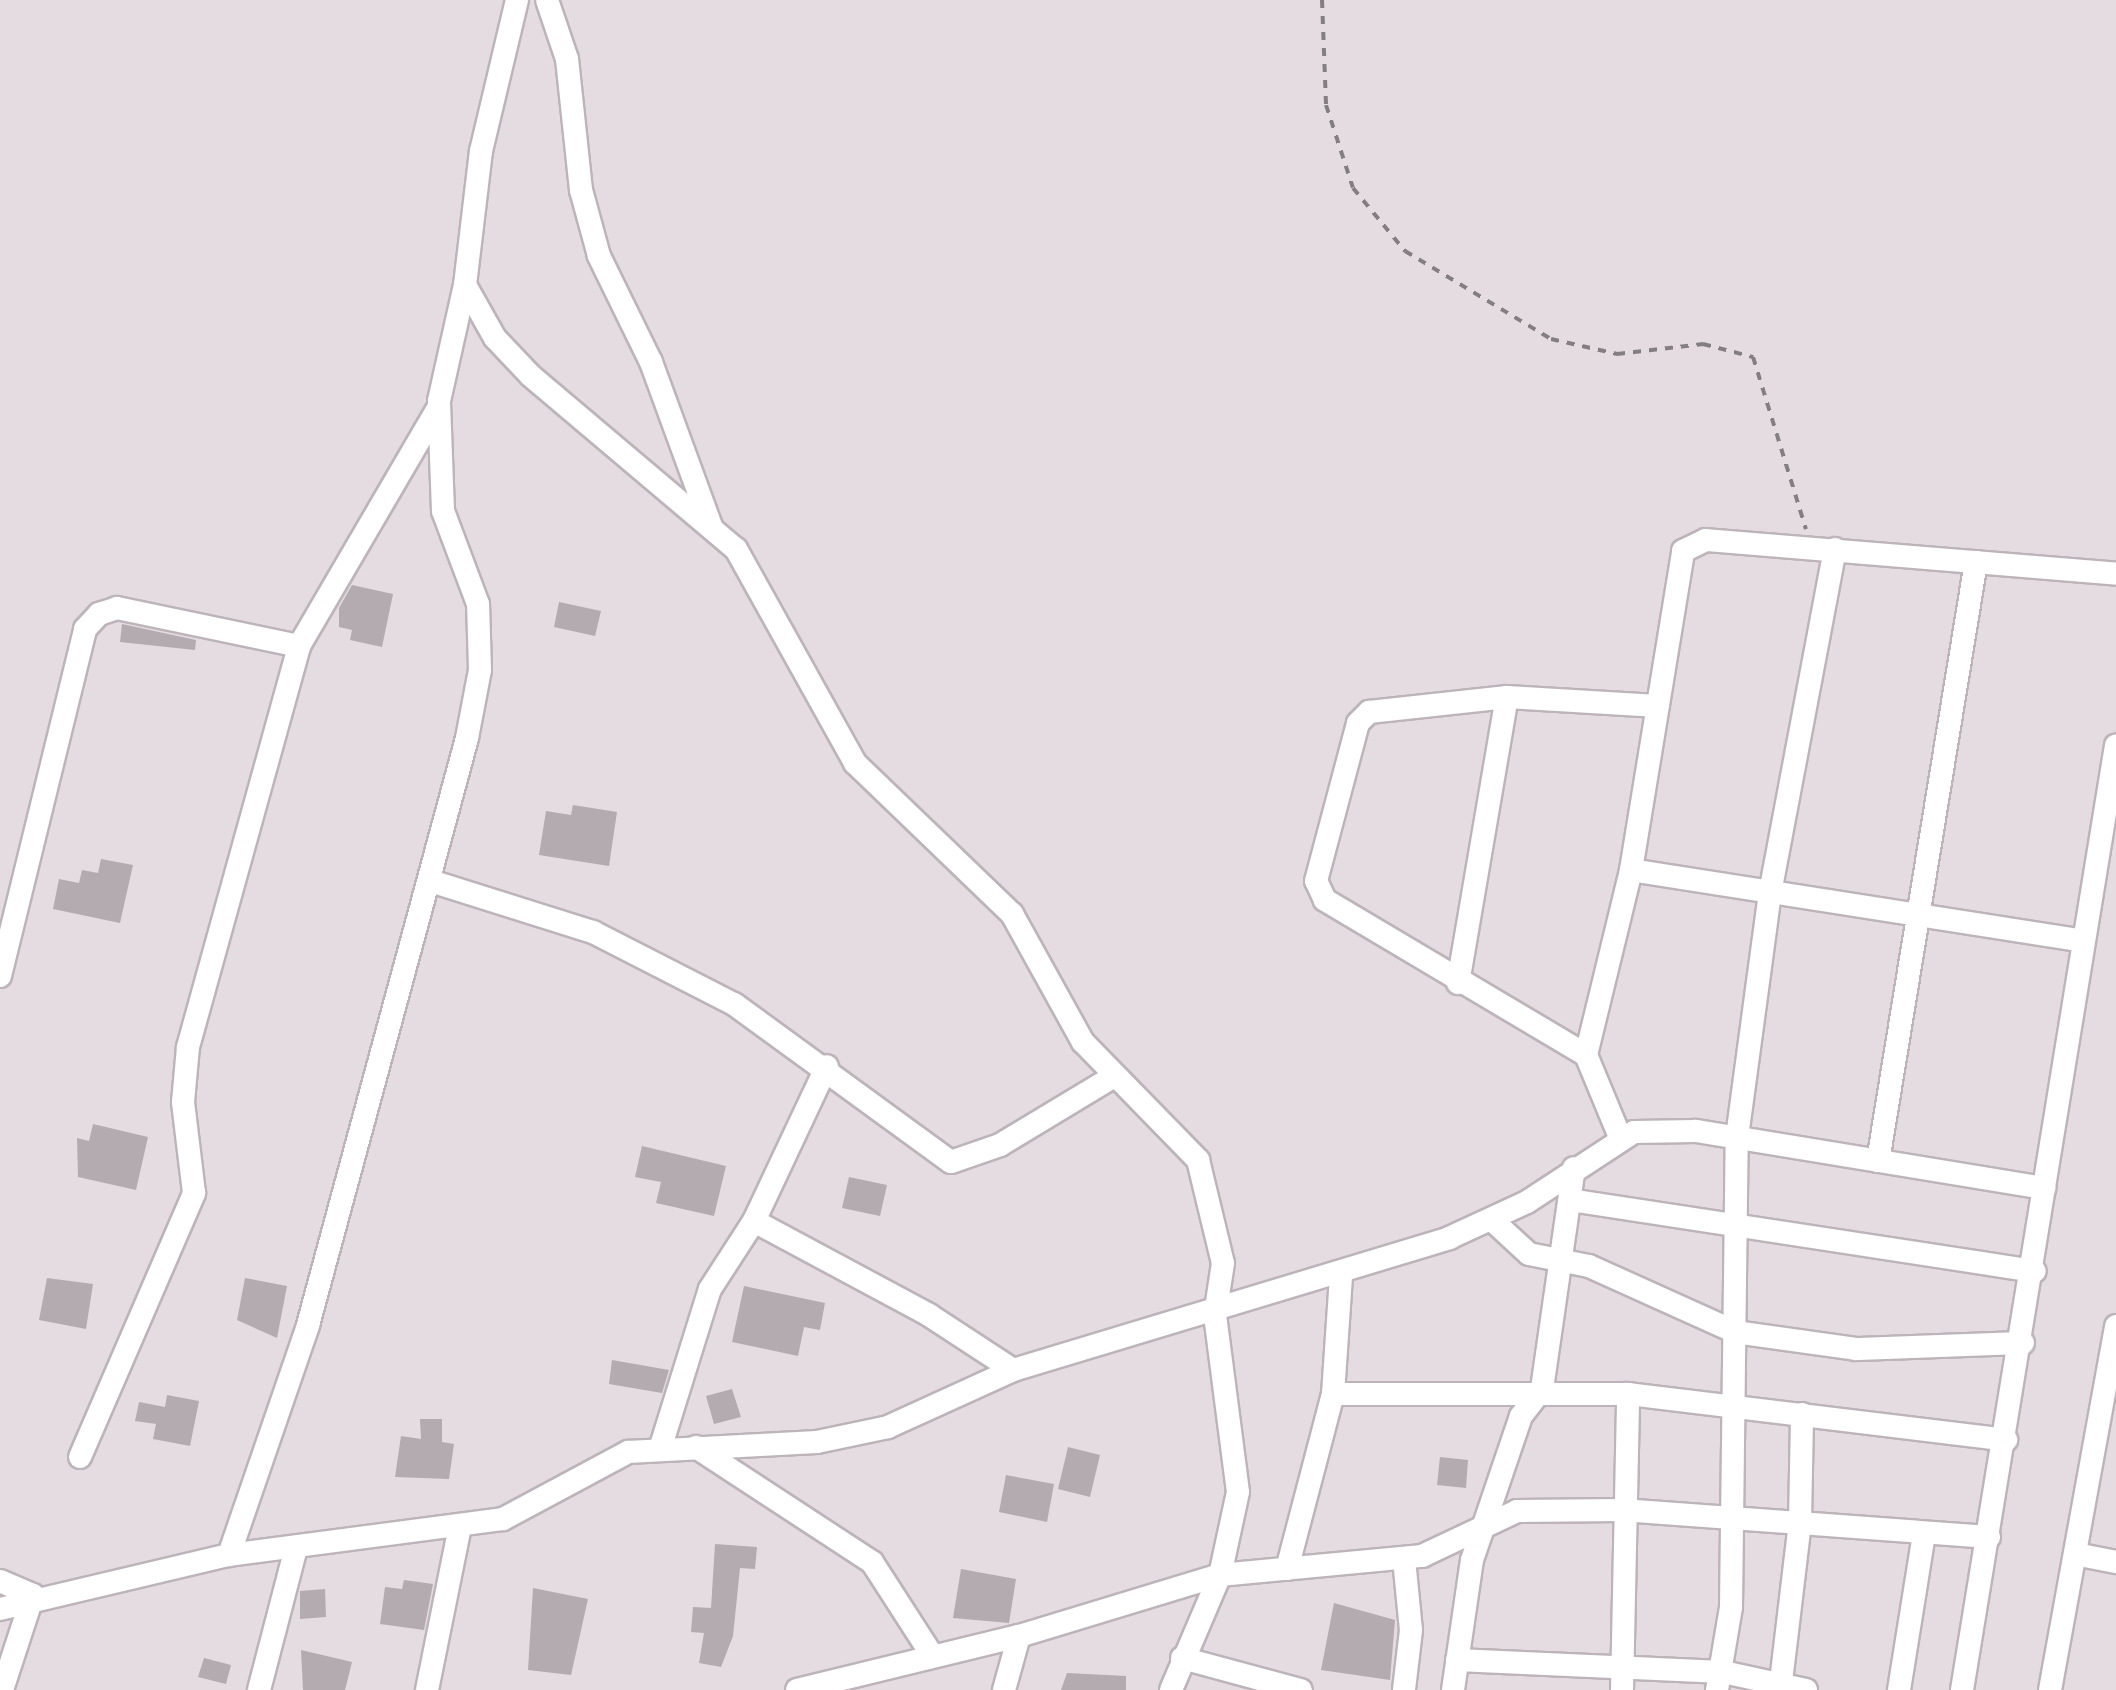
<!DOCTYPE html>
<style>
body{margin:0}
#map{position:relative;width:2116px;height:1690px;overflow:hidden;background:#e5dce2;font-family:Inter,sans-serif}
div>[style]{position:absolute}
.building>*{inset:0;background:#b3abb0}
.path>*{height:4px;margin-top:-2px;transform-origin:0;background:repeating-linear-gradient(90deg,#847e82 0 8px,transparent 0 16px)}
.roads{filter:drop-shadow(2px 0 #bcb4b9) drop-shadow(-2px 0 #bcb4b9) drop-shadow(0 2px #bcb4b9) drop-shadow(0 -2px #bcb4b9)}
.street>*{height:22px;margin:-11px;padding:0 11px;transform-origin:11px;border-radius:11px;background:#fff}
span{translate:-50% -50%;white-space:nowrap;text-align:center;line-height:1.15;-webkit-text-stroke:9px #e5dce2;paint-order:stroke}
</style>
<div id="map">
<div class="building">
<i style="clip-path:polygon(352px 585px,393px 594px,382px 647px,350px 640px,352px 630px,339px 627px,339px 608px)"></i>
<i style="clip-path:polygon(559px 602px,601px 611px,595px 636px,554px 627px)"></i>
<i style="clip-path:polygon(122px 624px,196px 640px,195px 650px,120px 642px)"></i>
<i style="clip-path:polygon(573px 805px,617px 812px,609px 866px,539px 855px,546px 811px,571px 815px)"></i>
<i style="clip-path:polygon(101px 859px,133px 865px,120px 923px,53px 909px,59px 879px,79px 883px,82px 870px,98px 873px)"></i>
<i style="clip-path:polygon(93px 1124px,148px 1137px,136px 1190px,78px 1177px,77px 1138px,89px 1141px)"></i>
<i style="clip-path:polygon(642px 1146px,726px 1166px,714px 1216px,656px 1203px,661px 1182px,635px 1177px)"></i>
<i style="clip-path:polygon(849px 1177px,887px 1185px,880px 1216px,842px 1208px)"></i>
<i style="clip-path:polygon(47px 1278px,93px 1284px,86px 1329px,39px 1320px)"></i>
<i style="clip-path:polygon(245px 1278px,287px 1286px,277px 1338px,237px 1320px)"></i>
<i style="clip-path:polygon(744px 1286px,825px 1303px,820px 1330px,804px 1327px,798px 1356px,732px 1342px)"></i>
<i style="clip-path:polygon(612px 1360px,669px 1370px,662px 1393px,609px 1384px)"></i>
<i style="clip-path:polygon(732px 1389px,741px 1417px,714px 1424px,706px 1396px)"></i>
<i style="clip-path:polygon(167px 1395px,199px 1401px,190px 1446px,153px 1439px,156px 1424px,135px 1421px,139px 1402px,165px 1407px)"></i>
<i style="clip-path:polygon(420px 1419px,442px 1419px,442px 1442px,454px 1444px,449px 1479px,395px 1477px,401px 1436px,421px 1439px)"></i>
<i style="clip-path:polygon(1068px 1447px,1100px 1455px,1090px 1497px,1058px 1489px)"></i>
<i style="clip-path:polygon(1440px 1457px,1468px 1460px,1466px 1488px,1437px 1485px)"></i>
<i style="clip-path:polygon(1006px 1475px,1054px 1484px,1047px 1522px,999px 1512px)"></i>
<i style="clip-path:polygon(715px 1544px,757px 1547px,755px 1569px,740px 1568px,733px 1636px,721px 1667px,699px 1663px,704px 1633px,691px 1632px,693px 1607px,711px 1608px)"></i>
<i style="clip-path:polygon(961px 1569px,1016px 1579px,1009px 1623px,953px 1618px)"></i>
<i style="clip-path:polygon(404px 1580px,433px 1584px,424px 1630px,380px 1624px,385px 1587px,402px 1589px)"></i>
<i style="clip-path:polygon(533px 1588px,588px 1599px,571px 1675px,528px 1670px)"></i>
<i style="clip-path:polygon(325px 1589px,326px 1617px,300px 1619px,300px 1591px)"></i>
<i style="clip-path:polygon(1334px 1603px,1395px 1620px,1390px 1680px,1321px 1670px)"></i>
<i style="clip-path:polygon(301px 1650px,352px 1662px,345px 1690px,303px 1690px)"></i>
<i style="clip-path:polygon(204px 1658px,231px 1665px,226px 1684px,198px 1677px)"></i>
<i style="clip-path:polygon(1067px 1673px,1126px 1676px,1126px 1690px,1061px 1690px)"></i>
</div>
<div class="path">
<i style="left:1322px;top:0;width:105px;rotate:87.8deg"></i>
<i style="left:1326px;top:105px;width:87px;rotate:72deg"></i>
<i style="left:1353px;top:188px;width:82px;rotate:50.5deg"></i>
<i style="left:1405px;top:251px;width:170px;rotate:31.1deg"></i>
<i style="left:1551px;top:339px;width:68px;rotate:12.8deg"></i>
<i style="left:1617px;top:354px;width:87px;rotate:-6.6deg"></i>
<i style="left:1703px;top:344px;width:52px;rotate:14.6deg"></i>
<i style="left:1753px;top:357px;width:180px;rotate:72.9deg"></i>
</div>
<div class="roads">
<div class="street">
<i style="left:547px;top:0;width:62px;rotate:71.3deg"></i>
<i style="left:567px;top:59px;width:132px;rotate:83.9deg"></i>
<i style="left:581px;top:190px;width:68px;rotate:74.7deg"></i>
<i style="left:599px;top:256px;width:118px;rotate:63.9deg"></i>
<i style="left:651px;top:362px;width:175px;rotate:69.9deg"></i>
<i style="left:465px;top:285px;width:61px;rotate:60.5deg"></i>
<i style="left:495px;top:338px;width:52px;rotate:46.5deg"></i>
<i style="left:531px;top:376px;width:268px;rotate:40.2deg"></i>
<i style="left:736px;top:549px;width:245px;rotate:60.9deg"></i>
<i style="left:855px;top:763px;width:218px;rotate:43.9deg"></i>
<i style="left:1012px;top:914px;width:146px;rotate:61deg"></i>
<i style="left:1083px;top:1042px;width:165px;rotate:45.7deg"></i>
<i style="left:1198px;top:1160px;width:106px;rotate:76.4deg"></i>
<i style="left:1223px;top:1263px;width:53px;rotate:98.7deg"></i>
<i style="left:1215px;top:1315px;width:178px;rotate:82.6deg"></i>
<i style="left:1238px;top:1492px;width:85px;rotate:102.2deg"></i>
<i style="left:1220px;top:1575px;width:125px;rotate:113.1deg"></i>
<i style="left:1631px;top:870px;width:457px;rotate:8.9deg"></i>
<i style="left:434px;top:882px;width:167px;rotate:17.5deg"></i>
<i style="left:593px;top:932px;width:158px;rotate:27.1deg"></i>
<i style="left:734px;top:1004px;width:268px;rotate:36.1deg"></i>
<i style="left:951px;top:1162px;width:52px;rotate:-19.1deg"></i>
<i style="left:1000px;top:1145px;width:130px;rotate:-31.1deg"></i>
<i style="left:0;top:976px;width:357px;rotate:-76.2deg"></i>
<i style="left:85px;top:629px;width:21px;rotate:-47deg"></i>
<i style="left:99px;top:614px;width:19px;rotate:-18deg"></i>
<i style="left:117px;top:608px;width:186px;rotate:11.8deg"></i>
<i style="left:1458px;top:983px;width:290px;rotate:-80.3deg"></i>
<i style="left:1586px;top:1055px;width:304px;rotate:-149.3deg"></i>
<i style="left:1325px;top:900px;width:21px;rotate:-115deg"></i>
<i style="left:1316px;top:881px;width:163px;rotate:-75.1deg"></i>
<i style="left:1358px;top:723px;width:16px;rotate:-45deg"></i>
<i style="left:1369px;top:712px;width:139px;rotate:-6.2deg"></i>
<i style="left:1507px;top:697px;width:151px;rotate:3.4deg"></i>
<i style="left:1620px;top:1137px;width:89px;rotate:-112.5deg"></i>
<i style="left:1586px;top:1055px;width:190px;rotate:-76.3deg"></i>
<i style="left:1631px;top:870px;width:323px;rotate:-80.7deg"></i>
<i style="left:1683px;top:551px;width:25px;rotate:-26deg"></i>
<i style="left:1706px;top:540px;width:411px;rotate:4.7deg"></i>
<i style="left:1878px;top:1161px;width:607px;rotate:-80.71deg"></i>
<i style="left:1570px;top:1200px;width:470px;rotate:8.7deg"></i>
<i style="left:1492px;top:1220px;width:50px;rotate:42.6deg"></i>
<i style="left:1529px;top:1254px;width:61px;rotate:11.3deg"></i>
<i style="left:1589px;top:1266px;width:160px;rotate:24.3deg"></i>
<i style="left:1735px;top:1332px;width:122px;rotate:8deg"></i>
<i style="left:1856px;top:1349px;width:167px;rotate:-2.1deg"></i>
<i style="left:754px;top:1221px;width:199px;rotate:28.2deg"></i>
<i style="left:929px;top:1315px;width:100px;rotate:33.2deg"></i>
<i style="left:1333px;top:1394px;width:295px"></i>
<i style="left:1628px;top:1394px;width:381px;rotate:6.9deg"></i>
<i style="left:661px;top:1446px;width:164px;rotate:-72.7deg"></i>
<i style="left:710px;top:1289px;width:81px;rotate:-57.1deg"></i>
<i style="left:754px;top:1221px;width:171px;rotate:-64.8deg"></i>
<i style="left:696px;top:1447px;width:210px;rotate:33.2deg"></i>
<i style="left:872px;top:1562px;width:107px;rotate:57.2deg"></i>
<i style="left:80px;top:1457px;width:288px;rotate:-66.6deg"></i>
<i style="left:194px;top:1193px;width:92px;rotate:-96.9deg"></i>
<i style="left:183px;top:1102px;width:55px;rotate:-84.8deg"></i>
<i style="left:188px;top:1047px;width:416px;rotate:-74.5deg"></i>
<i style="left:299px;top:646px;width:273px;rotate:-59.7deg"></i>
<i style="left:2075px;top:1554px;width:42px;rotate:11deg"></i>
<i style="left:229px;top:1555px;width:243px;rotate:-71deg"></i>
<i style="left:308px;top:1325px;width:608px;rotate:-74.84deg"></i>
<i style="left:467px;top:738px;width:69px;rotate:-79.2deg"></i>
<i style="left:480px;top:670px;width:66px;rotate:-91.7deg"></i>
<i style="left:478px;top:604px;width:99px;rotate:-110.6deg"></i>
<i style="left:443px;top:511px;width:110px;rotate:-92.1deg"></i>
<i style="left:439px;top:401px;width:119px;rotate:-77.4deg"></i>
<i style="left:465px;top:285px;width:135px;rotate:-83.2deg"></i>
<i style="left:481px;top:151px;width:155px;rotate:-76.6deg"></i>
<i style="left:1404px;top:1559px;width:71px;rotate:84.4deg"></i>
<i style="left:1411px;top:1630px;width:60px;rotate:96.7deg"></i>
<i style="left:1287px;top:1569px;width:181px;rotate:-75.3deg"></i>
<i style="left:1333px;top:1394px;width:118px;rotate:-86.1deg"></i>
<i style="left:0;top:1581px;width:36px;rotate:23deg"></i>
<i style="left:33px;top:1595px;width:100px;rotate:108.1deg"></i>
<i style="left:0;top:1609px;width:235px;rotate:-13.3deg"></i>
<i style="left:229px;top:1555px;width:276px;rotate:-7.5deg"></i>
<i style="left:503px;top:1519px;width:142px;rotate:-28.2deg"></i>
<i style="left:628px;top:1452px;width:189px;rotate:-3deg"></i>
<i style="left:817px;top:1442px;width:73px;rotate:-11.9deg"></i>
<i style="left:888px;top:1427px;width:137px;rotate:-24.5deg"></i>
<i style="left:1013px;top:1370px;width:456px;rotate:-16.8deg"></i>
<i style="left:1449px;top:1238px;width:86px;rotate:-24.8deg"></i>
<i style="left:1527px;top:1202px;width:128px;rotate:-33.2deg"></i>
<i style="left:1634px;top:1132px;width:62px;rotate:-0.9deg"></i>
<i style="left:1696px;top:1131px;width:353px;rotate:9.3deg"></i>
<i style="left:1182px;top:1658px;width:123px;rotate:15.1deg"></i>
<i style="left:1457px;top:1660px;width:266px;rotate:2.6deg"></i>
<i style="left:1723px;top:1672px;width:85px;rotate:12.2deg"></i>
<i style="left:259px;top:1690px;width:147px;rotate:-75.4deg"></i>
<i style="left:427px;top:1690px;width:167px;rotate:-78.6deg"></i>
<i style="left:797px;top:1690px;width:228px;rotate:-13.7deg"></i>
<i style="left:1019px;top:1636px;width:210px;rotate:-16.9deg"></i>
<i style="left:1220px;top:1575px;width:203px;rotate:-5.4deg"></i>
<i style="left:1422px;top:1556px;width:105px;rotate:-25.3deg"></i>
<i style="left:1517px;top:1511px;width:105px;rotate:-0.5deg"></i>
<i style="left:1622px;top:1510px;width:368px;rotate:4.2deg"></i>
<i style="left:1004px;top:1690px;width:56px;rotate:-74.5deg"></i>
<i style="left:1453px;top:1690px;width:131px;rotate:-81.7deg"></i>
<i style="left:1472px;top:1560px;width:152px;rotate:-71.2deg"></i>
<i style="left:1521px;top:1416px;width:34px;rotate:-52deg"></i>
<i style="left:1542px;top:1389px;width:223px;rotate:-81.8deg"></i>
<i style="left:1622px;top:1690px;width:296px;rotate:-88.8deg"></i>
<i style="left:1717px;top:1690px;width:84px;rotate:-80.4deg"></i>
<i style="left:1731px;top:1607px;width:470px;rotate:-89.3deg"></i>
<i style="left:1737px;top:1137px;width:246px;rotate:-82.3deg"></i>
<i style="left:1770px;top:893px;width:350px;rotate:-79.3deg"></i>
<i style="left:1780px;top:1690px;width:169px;rotate:-83.2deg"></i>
<i style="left:1800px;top:1522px;width:108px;rotate:-88.9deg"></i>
<i style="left:1899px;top:1690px;width:158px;rotate:-80.9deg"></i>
<i style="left:1962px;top:1690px;width:957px;rotate:-80.74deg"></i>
<i style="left:2050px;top:1690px;width:370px;rotate:-79.7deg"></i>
</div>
</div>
</div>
